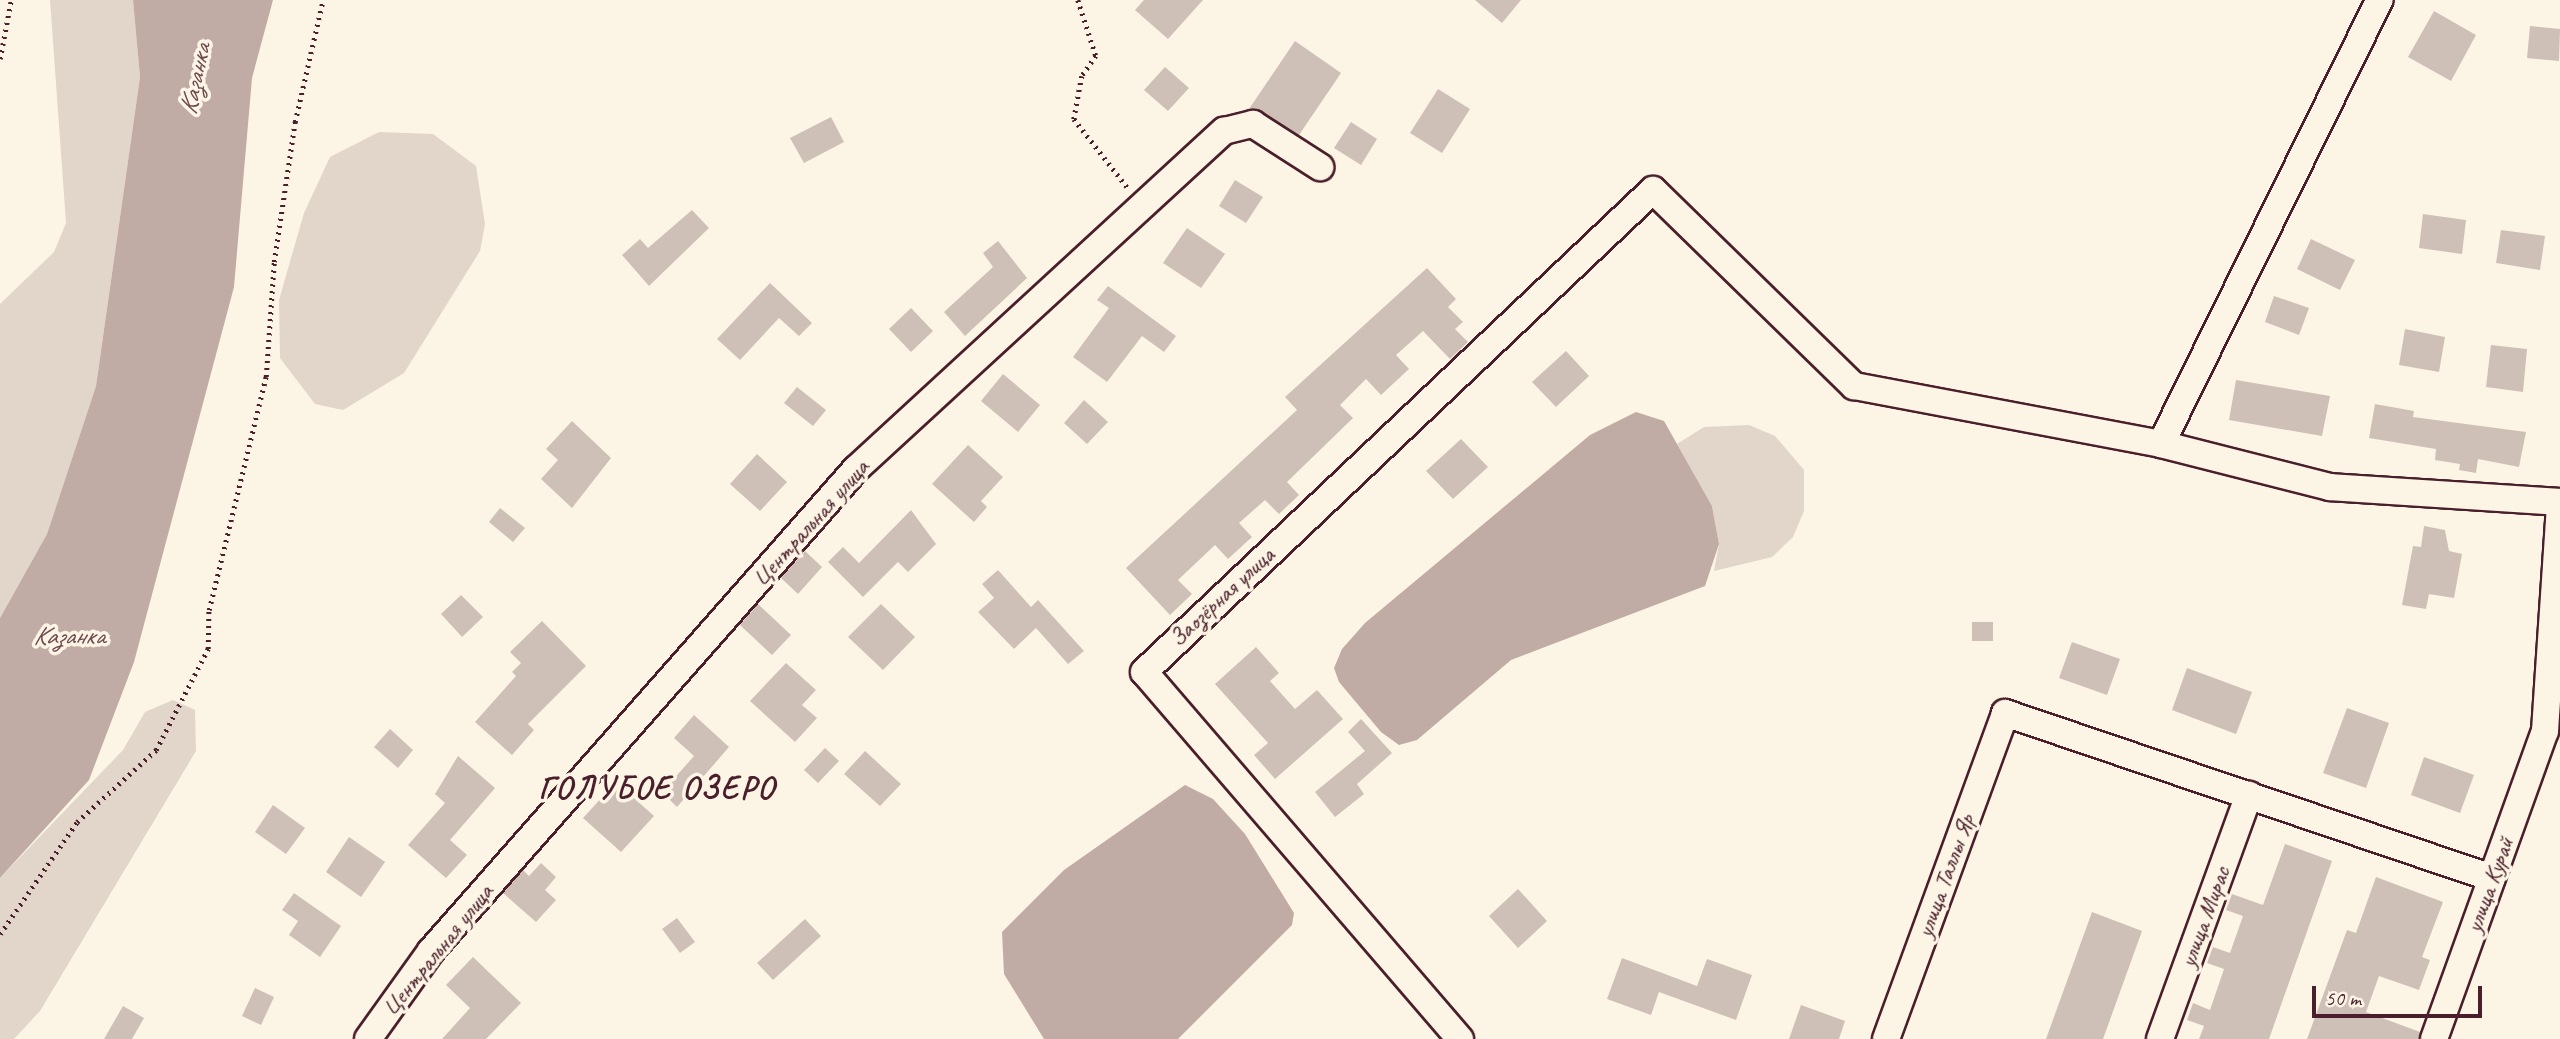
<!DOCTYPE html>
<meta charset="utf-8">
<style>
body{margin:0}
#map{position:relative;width:2560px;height:1039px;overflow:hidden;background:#fcf5e5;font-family:Caveat,sans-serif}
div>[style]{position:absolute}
.green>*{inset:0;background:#e2d5ca}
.water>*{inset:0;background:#c0aca5}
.building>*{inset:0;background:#cfc0b7}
.path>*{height:4.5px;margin-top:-2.25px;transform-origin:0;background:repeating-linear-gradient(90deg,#4a1f2b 0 2px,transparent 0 7px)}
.roads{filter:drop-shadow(2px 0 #4a1f2b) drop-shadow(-2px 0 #4a1f2b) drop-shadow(0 2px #4a1f2b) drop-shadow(0 -2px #4a1f2b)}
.minor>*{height:26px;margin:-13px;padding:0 13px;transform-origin:13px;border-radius:13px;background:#fcf5e5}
span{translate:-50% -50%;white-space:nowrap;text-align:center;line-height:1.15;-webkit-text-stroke:7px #fcf5e5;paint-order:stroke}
.street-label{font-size:24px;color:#4a1f2b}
.water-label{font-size:26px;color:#6d4950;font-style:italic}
.district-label{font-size:32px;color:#4a1f2b;font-weight:700;letter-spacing:2px}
.scale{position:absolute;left:2312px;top:986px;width:170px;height:32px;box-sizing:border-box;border:4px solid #4a1f2b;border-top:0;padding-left:9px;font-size:21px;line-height:24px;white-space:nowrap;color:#4a1f2b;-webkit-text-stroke:5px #fcf5e5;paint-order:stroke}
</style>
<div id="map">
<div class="green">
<i style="clip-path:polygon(50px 0,133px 0,140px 77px,96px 386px,47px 534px,0 618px,0 304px,54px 252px,66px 223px)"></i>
<i style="clip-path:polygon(379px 132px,433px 134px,476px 166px,485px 224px,480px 251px,404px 373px,343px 410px,315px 404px,280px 358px,279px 300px,304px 213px,330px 157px)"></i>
<i style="clip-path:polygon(1749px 425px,1775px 436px,1804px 470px,1804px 511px,1793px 537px,1772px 557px,1714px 571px,1719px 544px,1712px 506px,1677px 444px,1704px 427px)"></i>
<i style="clip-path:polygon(173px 700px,195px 710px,196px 751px,40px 1011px,14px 1039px,0 1039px,0 878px,123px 750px,145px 712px)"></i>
</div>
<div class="water">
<i style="clip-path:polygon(133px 0,273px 0,252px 78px,234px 287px,134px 662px,89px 780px,0 878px,0 618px,47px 534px,96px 386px,140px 77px)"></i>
<i style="clip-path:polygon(1636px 412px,1664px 421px,1712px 506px,1719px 544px,1705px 586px,1511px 660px,1417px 740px,1399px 745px,1381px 732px,1339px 682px,1334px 668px,1342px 649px,1365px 623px,1590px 435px)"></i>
<i style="clip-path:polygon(1185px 785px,1213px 799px,1245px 834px,1294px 913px,1292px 925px,1178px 1039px,1044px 1039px,1004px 974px,1002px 932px,1064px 870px)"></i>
</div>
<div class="building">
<i style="clip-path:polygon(1144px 0,1203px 0,1168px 39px,1135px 10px)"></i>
<i style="clip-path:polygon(1475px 0,1521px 0,1502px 23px)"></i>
<i style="clip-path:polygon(2434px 11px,2476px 35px,2451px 81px,2408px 57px)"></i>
<i style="clip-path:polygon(2530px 26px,2560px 29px,2559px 61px,2527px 58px)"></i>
<i style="clip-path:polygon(1295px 41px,1341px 73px,1299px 135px,1249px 109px)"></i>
<i style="clip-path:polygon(1165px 67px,1189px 88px,1168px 111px,1144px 90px)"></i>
<i style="clip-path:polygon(1438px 89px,1470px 109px,1442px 153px,1410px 133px)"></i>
<i style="clip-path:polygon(831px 117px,844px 142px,804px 163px,790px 138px)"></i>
<i style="clip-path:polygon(1351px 122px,1377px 139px,1361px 165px,1334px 148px)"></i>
<i style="clip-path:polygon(1235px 180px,1263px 197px,1246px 223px,1219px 206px)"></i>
<i style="clip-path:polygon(692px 210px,709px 228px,649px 286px,622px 255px,640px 239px,648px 248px)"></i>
<i style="clip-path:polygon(2423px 214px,2466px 220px,2462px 254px,2419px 248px)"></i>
<i style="clip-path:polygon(1187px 228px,1225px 254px,1201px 288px,1163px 263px)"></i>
<i style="clip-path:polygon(2501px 230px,2545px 236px,2540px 270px,2496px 263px)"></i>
<i style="clip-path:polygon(2311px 239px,2355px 260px,2340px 290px,2297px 269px)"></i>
<i style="clip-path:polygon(998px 241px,1027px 278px,965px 336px,944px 312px,993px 267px,983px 253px)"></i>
<i style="clip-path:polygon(1427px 268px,1456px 299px,1448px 307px,1463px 322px,1455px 329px,1468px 342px,1450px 359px,1423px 331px,1396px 355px,1409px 369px,1381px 395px,1366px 379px,1340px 405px,1353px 418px,1287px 482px,1299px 495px,1279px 514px,1265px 500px,1239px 523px,1252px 537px,1228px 559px,1215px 545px,1178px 580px,1192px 594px,1170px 615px,1126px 568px,1297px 410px,1285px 397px)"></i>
<i style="clip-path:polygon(770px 283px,812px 323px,799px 336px,779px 318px,740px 360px,717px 339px)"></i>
<i style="clip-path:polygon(1108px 286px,1176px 336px,1164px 352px,1142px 336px,1107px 382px,1073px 357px,1109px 308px,1097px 300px)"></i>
<i style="clip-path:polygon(2274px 296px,2309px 308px,2299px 335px,2265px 322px)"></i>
<i style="clip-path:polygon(911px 308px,933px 331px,911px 352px,889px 329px)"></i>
<i style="clip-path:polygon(2405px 329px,2445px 337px,2439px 372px,2399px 365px)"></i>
<i style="clip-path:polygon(2491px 345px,2527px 349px,2523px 392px,2486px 387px)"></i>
<i style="clip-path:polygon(1566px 351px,1589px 376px,1556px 407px,1532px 382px)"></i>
<i style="clip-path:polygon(1003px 374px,1040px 405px,1018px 432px,981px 401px)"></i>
<i style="clip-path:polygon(2236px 380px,2330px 396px,2322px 436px,2229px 420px)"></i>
<i style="clip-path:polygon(797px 387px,826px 410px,813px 426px,784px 403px)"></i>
<i style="clip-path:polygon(1084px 400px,1108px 422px,1087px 444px,1064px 423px)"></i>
<i style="clip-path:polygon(2375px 404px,2414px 411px,2413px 417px,2526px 432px,2519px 467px,2478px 459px,2476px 473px,2459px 470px,2460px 464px,2435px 460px,2436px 449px,2369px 438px)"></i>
<i style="clip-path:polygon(572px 421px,611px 458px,572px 508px,541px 479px,558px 460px,546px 449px)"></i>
<i style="clip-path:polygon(1461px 439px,1488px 467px,1453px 499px,1426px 471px)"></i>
<i style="clip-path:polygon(968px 445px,1003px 477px,981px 501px,987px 507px,974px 522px,932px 484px)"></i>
<i style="clip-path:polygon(757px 454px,787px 482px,760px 511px,730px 484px)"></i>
<i style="clip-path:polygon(500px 508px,525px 528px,513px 542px,489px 522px)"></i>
<i style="clip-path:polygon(911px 510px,936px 544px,908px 572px,898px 562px,863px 597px,828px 562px,843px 547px,859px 563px)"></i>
<i style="clip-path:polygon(2424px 526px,2445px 530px,2449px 551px,2462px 554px,2454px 598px,2429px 594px,2426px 609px,2402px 605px,2413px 546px,2421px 547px)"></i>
<i style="clip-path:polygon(805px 551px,822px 567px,798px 594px,781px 578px)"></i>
<i style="clip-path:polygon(998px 570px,1031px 607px,1038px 600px,1084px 651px,1068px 664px,1036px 628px,1014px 649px,978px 612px,994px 598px,982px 584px)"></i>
<i style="clip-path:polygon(461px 595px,483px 617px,462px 637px,441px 614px)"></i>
<i style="clip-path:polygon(758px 604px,791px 635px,772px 655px,740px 625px)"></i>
<i style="clip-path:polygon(881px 604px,915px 637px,883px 670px,848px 637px)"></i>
<i style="clip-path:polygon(542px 621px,586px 666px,528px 724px,534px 730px,512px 755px,475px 722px,516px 676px,512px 672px,521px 663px,510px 652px)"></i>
<i style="clip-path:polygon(1972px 622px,1993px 622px,1993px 641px,1972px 641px)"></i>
<i style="clip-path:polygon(2072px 642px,2120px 659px,2107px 695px,2059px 678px)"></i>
<i style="clip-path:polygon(1256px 647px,1279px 673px,1270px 681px,1295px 709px,1317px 690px,1343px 719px,1275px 779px,1254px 755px,1268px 743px,1215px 684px)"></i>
<i style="clip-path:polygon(786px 663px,816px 690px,802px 705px,817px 718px,795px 742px,750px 701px)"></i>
<i style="clip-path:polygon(2187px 668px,2252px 692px,2236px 734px,2172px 710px)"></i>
<i style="clip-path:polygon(2347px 708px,2389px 723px,2366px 788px,2323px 773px)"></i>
<i style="clip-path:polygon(694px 715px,729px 747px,677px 807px,662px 792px,694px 756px,674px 738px)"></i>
<i style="clip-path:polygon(1361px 719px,1392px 753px,1357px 784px,1364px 794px,1335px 817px,1315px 792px,1365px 751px,1348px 732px)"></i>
<i style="clip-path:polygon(390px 729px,413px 750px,398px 768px,374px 747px)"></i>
<i style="clip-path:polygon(825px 748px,839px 761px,818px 783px,804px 770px)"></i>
<i style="clip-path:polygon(865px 751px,901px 784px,880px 806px,844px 774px)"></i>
<i style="clip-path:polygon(458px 756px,495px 788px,450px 840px,467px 855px,446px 878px,408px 845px,445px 803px,435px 794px)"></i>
<i style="clip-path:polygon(2424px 757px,2474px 775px,2460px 813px,2411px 795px)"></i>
<i style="clip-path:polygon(616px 782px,654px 816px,621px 852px,583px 818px)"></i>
<i style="clip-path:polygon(273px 805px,305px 828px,286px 854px,255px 832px)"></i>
<i style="clip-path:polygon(349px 837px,385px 862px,361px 897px,326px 872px)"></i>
<i style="clip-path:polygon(2285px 844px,2332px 861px,2269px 1039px,2199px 1039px,2204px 1026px,2187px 1020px,2193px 1003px,2210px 1010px,2224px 969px,2207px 963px,2213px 947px,2230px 953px,2243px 916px,2226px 910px,2232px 894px,2263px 905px)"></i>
<i style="clip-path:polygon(541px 863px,556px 877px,545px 890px,556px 900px,536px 922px,503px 893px,523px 870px,529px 876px)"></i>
<i style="clip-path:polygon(2376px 877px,2443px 902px,2422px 957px,2430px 960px,2419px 990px,2379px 976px,2366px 1012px,2420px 1032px,2419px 1039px,2307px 1039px,2347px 930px,2356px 933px)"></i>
<i style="clip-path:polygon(1518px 889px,1547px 921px,1518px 948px,1489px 916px)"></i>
<i style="clip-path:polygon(294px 893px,341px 926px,320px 957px,289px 935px,298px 921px,282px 910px)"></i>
<i style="clip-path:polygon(2092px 912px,2142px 931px,2103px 1039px,2046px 1039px)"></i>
<i style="clip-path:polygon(677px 918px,695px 942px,680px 953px,662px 929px)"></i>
<i style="clip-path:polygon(805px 919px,821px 936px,773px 980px,757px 963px)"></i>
<i style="clip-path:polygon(473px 957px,521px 1003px,486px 1039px,442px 1039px,470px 1008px,446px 985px)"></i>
<i style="clip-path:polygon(1622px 958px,1697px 986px,1707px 959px,1752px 975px,1736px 1020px,1659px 992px,1651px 1015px,1607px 999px)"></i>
<i style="clip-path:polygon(255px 988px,274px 997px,261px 1025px,242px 1016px)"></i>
<i style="clip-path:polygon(1801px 1005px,1845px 1021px,1839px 1039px,1789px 1039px)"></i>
<i style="clip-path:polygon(123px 1006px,144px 1018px,132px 1039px,104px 1039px)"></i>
</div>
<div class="path">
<i style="left:1078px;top:0;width:59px;rotate:72.2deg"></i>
<i style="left:1096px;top:56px;width:24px;rotate:125deg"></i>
<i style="left:1082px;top:76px;width:44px;rotate:100.5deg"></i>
<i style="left:1074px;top:119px;width:88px;rotate:52deg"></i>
<i style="left:0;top:59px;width:60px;rotate:-79.4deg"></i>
<i style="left:0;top:934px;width:136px;rotate:-55.5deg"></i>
<i style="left:77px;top:822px;width:107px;rotate:-42.3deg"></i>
<i style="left:156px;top:750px;width:114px;rotate:-62.8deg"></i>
<i style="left:208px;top:649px;width:39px;rotate:-89deg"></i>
<i style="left:209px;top:610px;width:240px;rotate:-76.3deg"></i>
<i style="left:266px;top:377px;width:115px;rotate:-86deg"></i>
<i style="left:274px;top:262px;width:142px;rotate:-81.5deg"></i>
<i style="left:295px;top:122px;width:125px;rotate:-77.1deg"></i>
</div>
<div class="roads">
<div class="minor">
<i style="left:2161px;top:444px;width:495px;rotate:-63.8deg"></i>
<i style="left:368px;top:1039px;width:108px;rotate:-54.4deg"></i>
<i style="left:431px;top:951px;width:643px;rotate:-48.6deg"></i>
<i style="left:856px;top:469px;width:500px;rotate:-42.6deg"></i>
<i style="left:1224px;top:131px;width:30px;rotate:-14deg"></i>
<i style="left:1253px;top:124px;width:80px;rotate:32.7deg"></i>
<i style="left:1460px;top:1039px;width:484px;rotate:-130.7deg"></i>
<i style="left:1144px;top:672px;width:701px;rotate:-43.44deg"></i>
<i style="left:1653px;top:190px;width:281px;rotate:44.3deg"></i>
<i style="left:1854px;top:386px;width:312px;rotate:10.7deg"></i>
<i style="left:2161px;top:444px;width:174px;rotate:14.3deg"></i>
<i style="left:2330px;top:487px;width:230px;rotate:3.7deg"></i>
<i style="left:1886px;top:1039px;width:347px;rotate:-69.9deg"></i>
<i style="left:2005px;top:713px;width:514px;rotate:18.72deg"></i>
<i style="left:2160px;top:1039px;width:260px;rotate:-70deg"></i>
<i style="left:2434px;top:1039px;width:327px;rotate:-70.2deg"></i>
<i style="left:2545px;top:731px;width:227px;rotate:-86.2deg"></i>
</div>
</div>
<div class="street-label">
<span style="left:811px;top:523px;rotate:-48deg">Центральная улица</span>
<span style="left:1222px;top:597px;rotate:-43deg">Заозёрная улица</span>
<span style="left:1946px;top:876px;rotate:-70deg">улица Таллы Яр</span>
<span style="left:2490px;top:885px;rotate:-70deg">улица Курай</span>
<span style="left:2205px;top:917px;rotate:-70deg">улица Мирас</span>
<span style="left:438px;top:950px;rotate:-51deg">Центральная улица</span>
</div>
<div class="water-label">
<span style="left:195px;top:79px;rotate:-78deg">Казанка</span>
<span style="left:69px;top:636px">Казанка</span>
</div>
<div class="district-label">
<span style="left:657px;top:788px">ГОЛУБОЕ ОЗЕРО</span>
</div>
<div class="scale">50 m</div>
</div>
